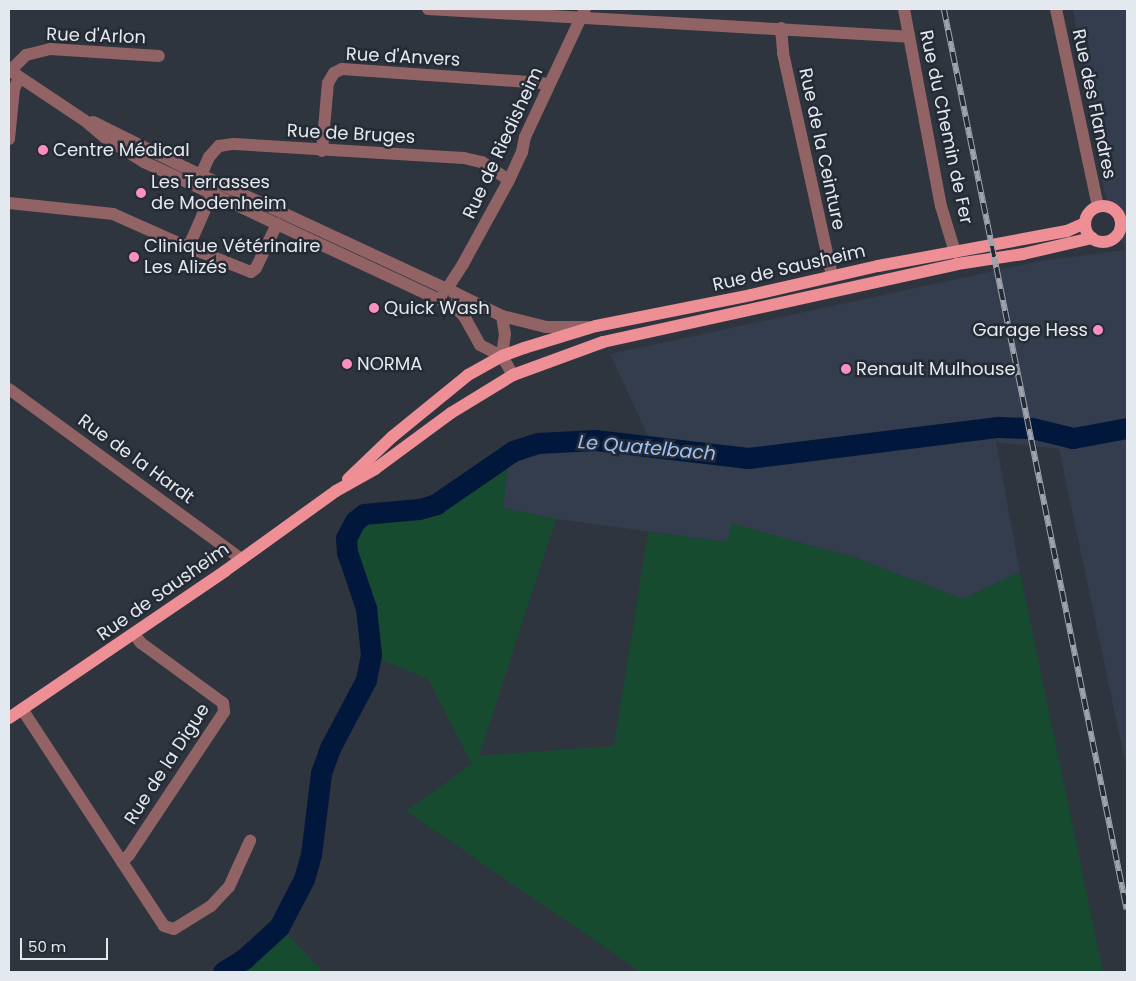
<!DOCTYPE html>
<meta charset="utf-8">
<style>
body{margin:0}
#map{position:relative;width:1136px;height:981px;overflow:hidden;background:#2e353f;font-family:Poppins,sans-serif}
div>[style]{position:absolute}
.built>*{inset:0;background:#333d4d}
.green>*{inset:0;background:#174b30}
.river>*{height:21px;margin:-10.5px;padding:0 10.5px;transform-origin:10.5px;border-radius:10.5px;background:#01183c}
.minor>*{height:12px;margin:-6px;padding:0 6px;transform-origin:6px;border-radius:6px;background:#926365}
.major>*{height:12px;margin:-6px;padding:0 6px;transform-origin:6px;border-radius:6px;background:#ee8e95}
.major>.ring{margin:-6px;padding:0;box-sizing:content-box;background:none;border:12px solid #ee8e95;border-radius:50%}
.rail>*{height:5.5px;margin-top:-2.75px;transform-origin:0;background:repeating-linear-gradient(90deg,#252b35 0 11px,#9fa4ac 0 22px);box-sizing:border-box;border-block:1px solid #9fa4ac}
.dots>*{width:14px;height:14px;translate:-50% -50%;box-sizing:border-box;border:2px solid #252b35;border-radius:50%}
span{translate:-50% -50%;white-space:nowrap;text-align:center;line-height:1.15;-webkit-text-stroke:5px #252b35;paint-order:stroke}
.street-label{font-size:18px;color:#e4e8ef}
.poi-label{font-size:18px;color:#e4e8ef}
.left{translate:0 -50%;text-align:left}
.right{translate:-100% -50%;text-align:right}
.water-label{font-size:19px;color:#9cc0f5;font-style:italic}
.frame{position:absolute;inset:0;border:10px solid #e4e8ef;pointer-events:none}
.scale{position:absolute;left:20px;top:938px;width:88px;height:22px;box-sizing:border-box;border:2px solid #e4e8ef;border-top:0;padding-left:6px;font-size:15px;line-height:18px;white-space:nowrap;color:#e4e8ef;-webkit-text-stroke:4px #252b35;paint-order:stroke}
</style>
<div id="map">
<div class="built">
<i style="clip-path:polygon(1073px 9px,1127px 9px,1127px 771px,1059px 449px,996px 442px,1020px 572px,963px 599px,853px 557px,732px 524px,727px 542px,556px 519px,503px 508px,509px 456px,650px 440px,610px 354px,1040px 261px,1125px 250px,1104px 191px)"></i>
</div>
<div class="green">
<i style="clip-path:polygon(509px 456px,503px 508px,556px 519px,479px 756px,614px 746px,648px 532px,727px 542px,732px 524px,853px 557px,963px 599px,1020px 572px,1103px 972px,641px 972px,406px 811px,472px 764px,428px 679px,377px 658px,370px 607px,354px 542px,367px 519px,438px 510px)"></i>
<i style="clip-path:polygon(283px 930px,323px 972px,234px 972px,245px 965px)"></i>
</div>
<div class="river">
<i style="left:223px;top:972px;width:26px;rotate:-32deg"></i>
<i style="left:245px;top:958px;width:46px;rotate:-42.4deg"></i>
<i style="left:279px;top:927px;width:54px;rotate:-62.5deg"></i>
<i style="left:304px;top:879px;width:25px;rotate:-74deg"></i>
<i style="left:311px;top:855px;width:83px;rotate:-83deg"></i>
<i style="left:321px;top:773px;width:27px;rotate:-70deg"></i>
<i style="left:330px;top:748px;width:77px;rotate:-62.1deg"></i>
<i style="left:366px;top:680px;width:26px;rotate:-79deg"></i>
<i style="left:371px;top:654px;width:46px;rotate:-96.2deg"></i>
<i style="left:366px;top:608px;width:59px;rotate:-108.7deg"></i>
<i style="left:347px;top:552px;width:14px;rotate:-94deg"></i>
<i style="left:346px;top:538px;width:19px;rotate:-62deg"></i>
<i style="left:355px;top:521px;width:11px;rotate:-38deg"></i>
<i style="left:364px;top:514px;width:55px;rotate:-5.2deg"></i>
<i style="left:419px;top:509px;width:18px;rotate:-16deg"></i>
<i style="left:436px;top:504px;width:93px;rotate:-34.5deg"></i>
<i style="left:513px;top:451px;width:26px;rotate:-18deg"></i>
<i style="left:538px;top:443px;width:57px;rotate:-3deg"></i>
<i style="left:595px;top:440px;width:154px;rotate:6.7deg"></i>
<i style="left:748px;top:458px;width:252px;rotate:-7.1deg"></i>
<i style="left:998px;top:427px;width:34px;rotate:2deg"></i>
<i style="left:1032px;top:428px;width:42px;rotate:13.7deg"></i>
<i style="left:1073px;top:438px;width:55px;rotate:-10.5deg"></i>
</div>
<div class="minor">
<i style="left:428px;top:9px;width:482px;rotate:3.3deg"></i>
<i style="left:904px;top:9px;width:200px;rotate:79.4deg"></i>
<i style="left:941px;top:206px;width:48px;rotate:73.1deg"></i>
<i style="left:1056px;top:9px;width:201px;rotate:78deg"></i>
<i style="left:781px;top:28px;width:25px;rotate:85deg"></i>
<i style="left:783px;top:53px;width:228px;rotate:77.6deg"></i>
<i style="left:9px;top:70px;width:90px;rotate:33.7deg"></i>
<i style="left:84px;top:120px;width:31px;rotate:40deg"></i>
<i style="left:108px;top:140px;width:42px;rotate:31.4deg"></i>
<i style="left:144px;top:162px;width:343px;rotate:25deg"></i>
<i style="left:455px;top:307px;width:13px;rotate:45deg"></i>
<i style="left:464px;top:316px;width:33px;rotate:61deg"></i>
<i style="left:480px;top:345px;width:25px;rotate:27deg"></i>
<i style="left:10px;top:71px;width:23px;rotate:-45deg"></i>
<i style="left:26px;top:55px;width:25px;rotate:-14deg"></i>
<i style="left:50px;top:49px;width:109px;rotate:3.7deg"></i>
<i style="left:93px;top:122px;width:104px;rotate:26.3deg"></i>
<i style="left:186px;top:168px;width:288px;rotate:24.9deg"></i>
<i style="left:447px;top:289px;width:61px;rotate:26.1deg"></i>
<i style="left:502px;top:316px;width:45px;rotate:14deg"></i>
<i style="left:546px;top:327px;width:42px"></i>
<i style="left:9px;top:139px;width:50px;rotate:-84.3deg"></i>
<i style="left:14px;top:89px;width:12px;rotate:-66deg"></i>
<i style="left:322px;top:151px;width:68px;rotate:-85deg"></i>
<i style="left:328px;top:83px;width:12px;rotate:-59deg"></i>
<i style="left:334px;top:73px;width:9px;rotate:-27deg"></i>
<i style="left:342px;top:69px;width:200px;rotate:4deg"></i>
<i style="left:542px;top:83px;width:7px;rotate:16deg"></i>
<i style="left:201px;top:175px;width:20px;rotate:-66deg"></i>
<i style="left:209px;top:157px;width:15px;rotate:-48deg"></i>
<i style="left:219px;top:146px;width:15px;rotate:-8deg"></i>
<i style="left:234px;top:144px;width:230px;rotate:3.5deg"></i>
<i style="left:464px;top:158px;width:18px;rotate:13deg"></i>
<i style="left:482px;top:162px;width:32px;rotate:34deg"></i>
<i style="left:9px;top:203px;width:105px;rotate:6deg"></i>
<i style="left:113px;top:214px;width:77px;rotate:23.9deg"></i>
<i style="left:183px;top:245px;width:73px;rotate:21.7deg"></i>
<i style="left:251px;top:272px;width:6px;rotate:-39deg"></i>
<i style="left:256px;top:268px;width:49px;rotate:-64.5deg"></i>
<i style="left:189px;top:246px;width:62px;rotate:-66.3deg"></i>
<i style="left:443px;top:295px;width:37px;rotate:-57deg"></i>
<i style="left:463px;top:264px;width:96px;rotate:-61.3deg"></i>
<i style="left:509px;top:180px;width:31px;rotate:-65deg"></i>
<i style="left:522px;top:152px;width:15px;rotate:-79deg"></i>
<i style="left:525px;top:137px;width:141px;rotate:-64.9deg"></i>
<i style="left:502px;top:316px;width:18px;rotate:81deg"></i>
<i style="left:505px;top:334px;width:22px;rotate:98deg"></i>
<i style="left:502px;top:356px;width:22px;rotate:60deg"></i>
<i style="left:9px;top:389px;width:288px;rotate:36.2deg"></i>
<i style="left:22px;top:709px;width:259px;rotate:56.8deg"></i>
<i style="left:164px;top:926px;width:10px;rotate:17deg"></i>
<i style="left:174px;top:929px;width:44px;rotate:-31.9deg"></i>
<i style="left:211px;top:906px;width:26px;rotate:-47deg"></i>
<i style="left:229px;top:887px;width:51px;rotate:-65.5deg"></i>
<i style="left:122px;top:862px;width:10px;rotate:-45deg"></i>
<i style="left:129px;top:855px;width:172px;rotate:-56.4deg"></i>
<i style="left:224px;top:712px;width:9px;rotate:-96deg"></i>
<i style="left:223px;top:703px;width:102px;rotate:-143.8deg"></i>
<i style="left:141px;top:643px;width:11px;rotate:-128deg"></i>
</div>
<div class="major">
<i class="ring" style="left:1085px;top:206px;width:24px;height:24px"></i>
<i style="left:348px;top:479px;width:61px;rotate:-43.7deg"></i>
<i style="left:392px;top:437px;width:98px;rotate:-39.2deg"></i>
<i style="left:468px;top:375px;width:39px;rotate:-29deg"></i>
<i style="left:502px;top:356px;width:23px;rotate:-20deg"></i>
<i style="left:524px;top:348px;width:75px;rotate:-17deg"></i>
<i style="left:596px;top:326px;width:158px;rotate:-11.3deg"></i>
<i style="left:751px;top:295px;width:130px;rotate:-12.9deg"></i>
<i style="left:878px;top:266px;width:192px;rotate:-10.5deg"></i>
<i style="left:1067px;top:231px;width:20px;rotate:-24deg"></i>
<i style="left:9px;top:718px;width:261px;rotate:-34.2deg"></i>
<i style="left:225px;top:571px;width:137px;rotate:-35.8deg"></i>
<i style="left:336px;top:491px;width:45px;rotate:-29.4deg"></i>
<i style="left:375px;top:469px;width:94px;rotate:-36.4deg"></i>
<i style="left:451px;top:413px;width:73px;rotate:-31.5deg"></i>
<i style="left:513px;top:375px;width:96px;rotate:-20.1deg"></i>
<i style="left:603px;top:342px;width:362px;rotate:-12.4deg"></i>
<i style="left:957px;top:264px;width:67px;rotate:-8.6deg"></i>
<i style="left:1023px;top:254px;width:71px;rotate:-13.1deg"></i>
</div>
<div class="rail">
<i style="left:944px;top:9px;width:919px;rotate:78.52deg"></i>
</div>
<div class="dots">
<i style="left:43px;top:150px;background:#fb8fc4"></i>
<i style="left:141px;top:193px;background:#fb8fc4"></i>
<i style="left:134px;top:257px;background:#fb8fc4"></i>
<i style="left:374px;top:308px;background:#fb8fc4"></i>
<i style="left:1098px;top:330px;background:#fb8fc4"></i>
<i style="left:347px;top:364px;background:#fb8fc4"></i>
<i style="left:846px;top:369px;background:#fb8fc4"></i>
</div>
<div class="street-label">
<span style="left:96px;top:36px;rotate:2deg">Rue d'Arlon</span>
<span style="left:403px;top:57px;rotate:3deg">Rue d'Anvers</span>
<span style="left:1094px;top:104px;rotate:78deg">Rue des Flandres</span>
<span style="left:946px;top:127px;rotate:78deg">Rue du Chemin de Fer</span>
<span style="left:351px;top:134px;rotate:3deg">Rue de Bruges</span>
<span style="left:503px;top:143px;rotate:-65deg">Rue de Riedisheim</span>
<span style="left:822px;top:149px;rotate:78deg">Rue de la Ceinture</span>
<span style="left:789px;top:268px;rotate:-13deg">Rue de Sausheim</span>
<span style="left:136px;top:459px;rotate:36deg">Rue de la Hardt</span>
<span style="left:163px;top:592px;rotate:-35deg">Rue de Sausheim</span>
<span style="left:167px;top:764px;rotate:-57deg">Rue de la Digue</span>
</div>
<div class="poi-label">
<span class="left" style="left:53px;top:150px">Centre Médical</span>
<span class="left" style="left:151px;top:193px">Les Terrasses<br>de Modenheim</span>
<span class="left" style="left:144px;top:257px">Clinique Vétérinaire<br>Les Alizés</span>
<span class="left" style="left:384px;top:308px">Quick Wash</span>
<span class="right" style="left:1088px;top:330px">Garage Hess</span>
<span class="left" style="left:357px;top:364px">NORMA</span>
<span class="left" style="left:856px;top:369px">Renault Mulhouse</span>
</div>
<div class="water-label">
<span style="left:647px;top:448px;rotate:5deg">Le Quatelbach</span>
</div>
<div class="frame"></div>
<div class="scale">50 m</div>
</div>
